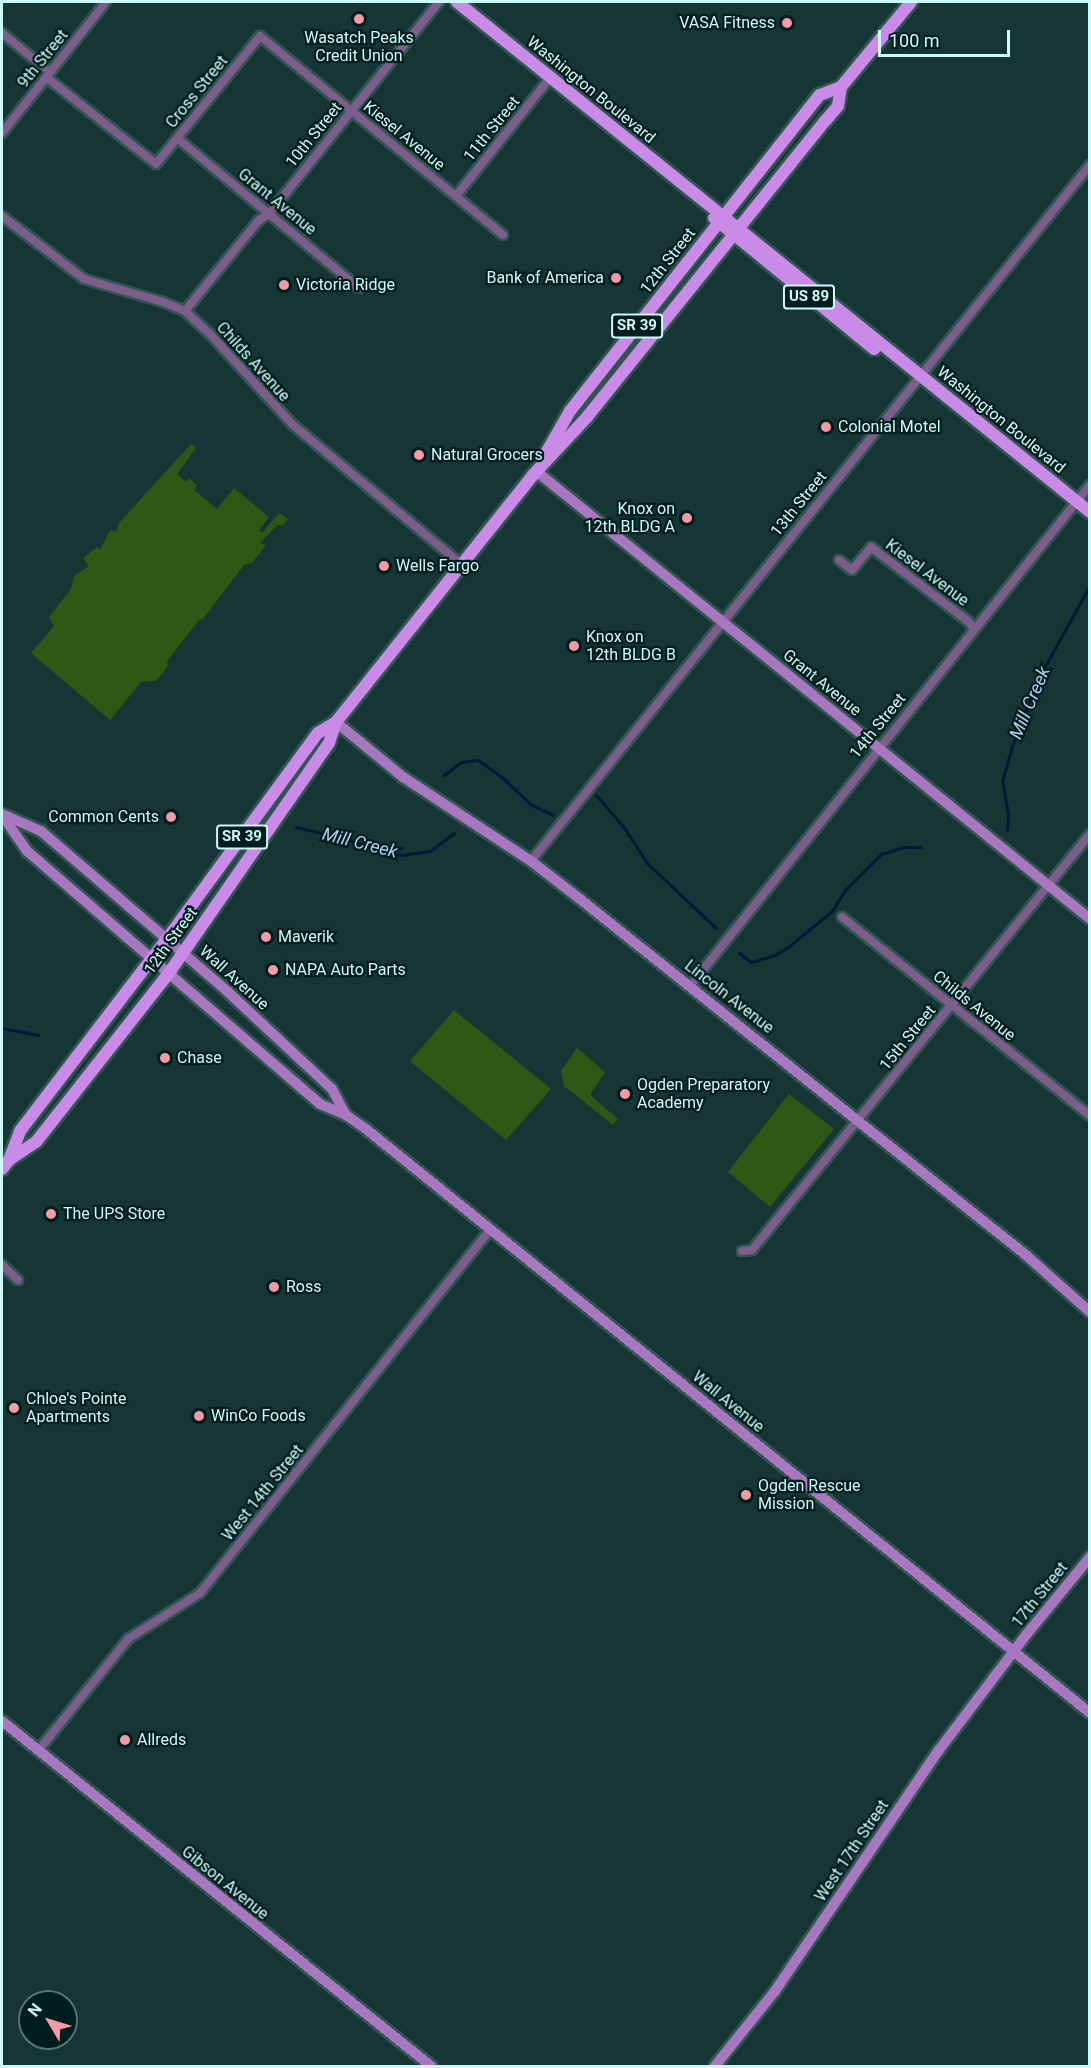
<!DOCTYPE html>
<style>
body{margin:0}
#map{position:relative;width:1091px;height:2068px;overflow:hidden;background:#153635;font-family:Roboto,sans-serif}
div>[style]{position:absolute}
.green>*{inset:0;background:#315715}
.stream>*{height:3px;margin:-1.5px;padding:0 1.5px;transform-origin:1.5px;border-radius:1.5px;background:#011937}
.roads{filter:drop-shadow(2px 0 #325554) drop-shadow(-2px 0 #325554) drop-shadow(0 2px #325554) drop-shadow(0 -2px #325554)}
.street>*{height:8px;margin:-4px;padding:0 4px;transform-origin:4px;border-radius:4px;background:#7d5e8b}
.secondary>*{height:10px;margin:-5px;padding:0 5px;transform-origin:5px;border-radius:5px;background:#a877bf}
.primary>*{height:12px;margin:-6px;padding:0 6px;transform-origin:6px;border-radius:6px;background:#ca8ae7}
.dots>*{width:16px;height:16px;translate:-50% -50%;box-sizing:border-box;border:3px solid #001d1d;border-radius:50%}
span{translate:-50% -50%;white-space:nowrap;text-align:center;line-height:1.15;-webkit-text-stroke:4.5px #001d1d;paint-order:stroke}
.shield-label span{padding:2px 4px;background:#001d1d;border:2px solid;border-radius:4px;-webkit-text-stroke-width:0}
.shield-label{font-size:15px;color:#ccfaf9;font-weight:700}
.poi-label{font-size:16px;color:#ccfaf9}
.right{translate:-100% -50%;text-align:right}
.left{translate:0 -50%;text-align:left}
.street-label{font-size:16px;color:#ccfaf9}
.water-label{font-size:18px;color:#b3cef1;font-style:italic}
.frame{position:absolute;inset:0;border:3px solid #ccfaf9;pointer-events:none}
.north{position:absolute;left:18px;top:1990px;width:60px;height:60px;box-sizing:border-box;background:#001d1d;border:2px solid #527575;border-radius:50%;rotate:308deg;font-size:16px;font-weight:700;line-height:24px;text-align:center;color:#ccfaf9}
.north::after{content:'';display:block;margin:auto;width:21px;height:27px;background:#f49aa2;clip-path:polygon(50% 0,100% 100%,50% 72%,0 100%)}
.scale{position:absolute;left:878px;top:30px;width:132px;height:27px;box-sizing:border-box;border:3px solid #ccfaf9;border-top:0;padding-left:8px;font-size:18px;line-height:21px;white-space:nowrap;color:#ccfaf9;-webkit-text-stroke:4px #001d1d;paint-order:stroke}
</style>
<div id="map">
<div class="green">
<i style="clip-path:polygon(191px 444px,196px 448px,177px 474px,186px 482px,189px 478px,197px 485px,194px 490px,217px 509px,234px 488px,269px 517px,259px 530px,262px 533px,279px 513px,288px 519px,283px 525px,277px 525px,260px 543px,266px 545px,252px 563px,245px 564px,202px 620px,200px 619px,167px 661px,168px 666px,156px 681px,141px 682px,110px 720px,31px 653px,54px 626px,49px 617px,71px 589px,74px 576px,89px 566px,83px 558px,97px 547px,100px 550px,110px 530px,117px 531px,119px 523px)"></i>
<i style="clip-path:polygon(454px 1010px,551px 1089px,506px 1140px,410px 1061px)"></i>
<i style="clip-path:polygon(577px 1048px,605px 1072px,590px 1095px,618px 1119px,613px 1125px,564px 1086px,561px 1071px)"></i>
<i style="clip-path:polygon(789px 1094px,834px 1129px,770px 1207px,728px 1172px)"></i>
</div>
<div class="stream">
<i style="left:444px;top:775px;width:21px;rotate:-37deg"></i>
<i style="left:461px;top:762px;width:17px;rotate:-7deg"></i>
<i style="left:478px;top:760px;width:31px;rotate:36deg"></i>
<i style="left:503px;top:778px;width:37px;rotate:44deg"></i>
<i style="left:530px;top:804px;width:25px;rotate:26deg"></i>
<i style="left:596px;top:795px;width:45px;rotate:49.5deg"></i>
<i style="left:625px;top:829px;width:40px;rotate:57.1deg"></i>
<i style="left:647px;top:863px;width:95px;rotate:43.3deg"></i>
<i style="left:296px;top:827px;width:56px;rotate:13.5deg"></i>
<i style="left:350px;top:840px;width:34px;rotate:23deg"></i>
<i style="left:381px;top:853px;width:21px;rotate:5deg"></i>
<i style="left:402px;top:855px;width:28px;rotate:-8deg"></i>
<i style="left:430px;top:851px;width:30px;rotate:-37deg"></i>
<i style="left:1007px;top:830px;width:16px;rotate:-86deg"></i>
<i style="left:1008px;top:814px;width:34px;rotate:-100deg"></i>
<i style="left:1002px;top:781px;width:33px;rotate:-74deg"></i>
<i style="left:1011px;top:749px;width:79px;rotate:-68.6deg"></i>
<i style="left:1040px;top:675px;width:103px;rotate:-60.9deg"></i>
<i style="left:739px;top:953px;width:15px;rotate:37deg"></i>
<i style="left:751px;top:962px;width:25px;rotate:-16deg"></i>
<i style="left:775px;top:955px;width:15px;rotate:-32deg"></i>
<i style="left:788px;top:947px;width:57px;rotate:-39.3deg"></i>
<i style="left:832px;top:911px;width:25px;rotate:-58deg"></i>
<i style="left:845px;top:890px;width:51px;rotate:-45deg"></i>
<i style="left:881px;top:854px;width:24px;rotate:-17deg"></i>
<i style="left:904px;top:847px;width:17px"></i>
<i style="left:2px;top:1028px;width:37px;rotate:11deg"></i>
</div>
<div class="roads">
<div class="street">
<i style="left:2px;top:33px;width:62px;rotate:39.1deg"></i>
<i style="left:46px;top:77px;width:140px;rotate:38.3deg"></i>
<i style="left:156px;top:164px;width:165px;rotate:-50.9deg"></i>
<i style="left:260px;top:36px;width:314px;rotate:39.3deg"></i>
<i style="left:2px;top:133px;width:167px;rotate:-51.6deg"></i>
<i style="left:177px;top:138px;width:236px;rotate:39.5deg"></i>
<i style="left:456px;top:196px;width:151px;rotate:-51.5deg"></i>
<i style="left:2px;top:216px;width:103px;rotate:37.5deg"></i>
<i style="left:84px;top:279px;width:82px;rotate:16.2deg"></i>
<i style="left:163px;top:302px;width:24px;rotate:22deg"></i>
<i style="left:185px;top:311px;width:34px;rotate:43deg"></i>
<i style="left:210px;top:334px;width:123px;rotate:47.6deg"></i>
<i style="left:293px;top:425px;width:219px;rotate:39.6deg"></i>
<i style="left:185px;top:311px;width:117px;rotate:-50.9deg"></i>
<i style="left:259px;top:220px;width:12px;rotate:-31deg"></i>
<i style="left:269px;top:214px;width:272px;rotate:-51.3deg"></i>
<i style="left:839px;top:560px;width:16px;rotate:38deg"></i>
<i style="left:852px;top:570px;width:30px;rotate:-50deg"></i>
<i style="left:871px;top:547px;width:123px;rotate:37.4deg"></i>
<i style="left:969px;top:622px;width:9px;rotate:54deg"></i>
<i style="left:531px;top:861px;width:893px;rotate:-51.23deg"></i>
<i style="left:842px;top:917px;width:318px;rotate:38.7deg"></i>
<i style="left:690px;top:986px;width:641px;rotate:-51.4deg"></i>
<i style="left:742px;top:1251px;width:10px;rotate:-6deg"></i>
<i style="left:752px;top:1250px;width:536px;rotate:-50.91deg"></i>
<i style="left:2px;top:1265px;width:22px;rotate:43deg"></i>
<i style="left:38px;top:1751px;width:144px;rotate:-51.2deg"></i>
<i style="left:128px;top:1639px;width:85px;rotate:-32.6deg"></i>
<i style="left:200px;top:1593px;width:465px;rotate:-51.4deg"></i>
</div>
<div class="secondary">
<i style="left:536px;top:471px;width:712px;rotate:38.96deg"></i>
<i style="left:336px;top:722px;width:87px;rotate:39.4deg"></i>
<i style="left:403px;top:777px;width:153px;rotate:33.3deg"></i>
<i style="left:531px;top:861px;width:62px;rotate:37.8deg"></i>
<i style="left:580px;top:899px;width:571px;rotate:38.6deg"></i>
<i style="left:1026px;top:1255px;width:86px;rotate:41.7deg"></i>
<i style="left:2px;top:814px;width:43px;rotate:23.6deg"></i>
<i style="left:41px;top:831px;width:247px;rotate:40.7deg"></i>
<i style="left:228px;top:992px;width:142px;rotate:43deg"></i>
<i style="left:332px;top:1089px;width:30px;rotate:62deg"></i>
<i style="left:2px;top:815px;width:44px;rotate:55.2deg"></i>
<i style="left:27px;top:851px;width:387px;rotate:40.8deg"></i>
<i style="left:320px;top:1104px;width:28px;rotate:23deg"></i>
<i style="left:346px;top:1115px;width:24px;rotate:35deg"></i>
<i style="left:366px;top:1129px;width:930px;rotate:38.89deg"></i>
<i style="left:2px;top:1721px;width:551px;rotate:38.81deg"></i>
<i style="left:715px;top:2066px;width:96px;rotate:-51.3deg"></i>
<i style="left:775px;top:1991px;width:292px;rotate:-55.8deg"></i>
<i style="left:939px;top:1750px;width:144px;rotate:-52.9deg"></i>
<i style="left:1026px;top:1635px;width:101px;rotate:-50.6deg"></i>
</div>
<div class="primary">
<i style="left:457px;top:2px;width:813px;rotate:38.86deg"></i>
<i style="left:714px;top:218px;width:207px;rotate:39.3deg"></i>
<i style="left:545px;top:455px;width:51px;rotate:-60.4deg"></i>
<i style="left:570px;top:411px;width:403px;rotate:-51.7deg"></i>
<i style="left:820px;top:95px;width:22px;rotate:-21deg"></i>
<i style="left:9px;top:1160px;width:32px;rotate:-34deg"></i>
<i style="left:36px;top:1142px;width:215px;rotate:-51.8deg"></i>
<i style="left:169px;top:973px;width:280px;rotate:-55.2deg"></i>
<i style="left:329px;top:743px;width:22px;rotate:-72deg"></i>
<i style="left:336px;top:722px;width:316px;rotate:-51.4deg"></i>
<i style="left:533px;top:475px;width:79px;rotate:-47deg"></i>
<i style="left:587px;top:417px;width:381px;rotate:-51.2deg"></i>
<i style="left:826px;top:120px;width:18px;rotate:-49deg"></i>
<i style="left:838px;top:106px;width:19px;rotate:-81deg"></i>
<i style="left:841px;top:87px;width:110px;rotate:-50.5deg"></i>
<i style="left:2px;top:1169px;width:11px;rotate:-52deg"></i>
<i style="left:9px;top:1160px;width:31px;rotate:-69deg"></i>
<i style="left:20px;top:1131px;width:242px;rotate:-52.6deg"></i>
<i style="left:167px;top:939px;width:255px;rotate:-53.8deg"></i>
<i style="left:318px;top:733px;width:21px;rotate:-31deg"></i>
</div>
</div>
<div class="dots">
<i style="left:359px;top:19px;background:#f49aa2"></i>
<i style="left:787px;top:23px;background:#f49aa2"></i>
<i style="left:616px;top:278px;background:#f49aa2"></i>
<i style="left:284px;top:285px;background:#f49aa2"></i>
<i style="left:826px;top:427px;background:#f49aa2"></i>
<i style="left:419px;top:455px;background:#f49aa2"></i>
<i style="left:687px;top:518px;background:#f49aa2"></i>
<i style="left:384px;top:566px;background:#f49aa2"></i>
<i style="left:574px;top:646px;background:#f49aa2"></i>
<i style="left:171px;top:817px;background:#f49aa2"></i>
<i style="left:266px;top:937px;background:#f49aa2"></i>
<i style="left:273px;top:970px;background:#f49aa2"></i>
<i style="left:165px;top:1058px;background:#f49aa2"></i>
<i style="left:625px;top:1094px;background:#f49aa2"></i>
<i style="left:51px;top:1214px;background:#f49aa2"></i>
<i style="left:274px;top:1287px;background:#f49aa2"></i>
<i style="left:14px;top:1408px;background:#f49aa2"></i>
<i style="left:199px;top:1416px;background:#f49aa2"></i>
<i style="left:746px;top:1495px;background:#f49aa2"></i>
<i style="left:125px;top:1740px;background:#f49aa2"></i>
</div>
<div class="shield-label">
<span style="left:809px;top:297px">US 89</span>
<span style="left:637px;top:326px">SR 39</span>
<span style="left:242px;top:837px">SR 39</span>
</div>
<div class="poi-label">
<span class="right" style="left:775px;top:23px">VASA Fitness</span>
<span style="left:359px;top:47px">Wasatch Peaks<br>Credit Union</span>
<span class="right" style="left:604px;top:278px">Bank of America</span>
<span class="left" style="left:296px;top:285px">Victoria Ridge</span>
<span class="left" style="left:838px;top:427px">Colonial Motel</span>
<span class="left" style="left:431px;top:455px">Natural Grocers</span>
<span class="right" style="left:675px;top:518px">Knox on<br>12th BLDG A</span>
<span class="left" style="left:396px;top:566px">Wells Fargo</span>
<span class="left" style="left:586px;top:646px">Knox on<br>12th BLDG B</span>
<span class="right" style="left:159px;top:817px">Common Cents</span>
<span class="left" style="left:278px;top:937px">Maverik</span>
<span class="left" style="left:285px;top:970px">NAPA Auto Parts</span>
<span class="left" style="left:177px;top:1058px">Chase</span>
<span class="left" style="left:637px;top:1094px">Ogden Preparatory<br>Academy</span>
<span class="left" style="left:63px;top:1214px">The UPS Store</span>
<span class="left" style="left:286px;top:1287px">Ross</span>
<span class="left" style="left:26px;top:1408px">Chloe's Pointe<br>Apartments</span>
<span class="left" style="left:211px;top:1416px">WinCo Foods</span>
<span class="left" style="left:758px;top:1495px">Ogden Rescue<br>Mission</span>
<span class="left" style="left:137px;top:1740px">Allreds</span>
</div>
<div class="street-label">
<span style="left:43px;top:59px;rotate:-51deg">9th Street</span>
<span style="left:591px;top:90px;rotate:39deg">Washington Boulevard</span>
<span style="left:197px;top:92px;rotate:-51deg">Cross Street</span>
<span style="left:492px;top:129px;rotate:-51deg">11th Street</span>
<span style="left:314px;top:135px;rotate:-51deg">10th Street</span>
<span style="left:404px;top:136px;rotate:39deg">Kiesel Avenue</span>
<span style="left:277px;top:202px;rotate:39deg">Grant Avenue</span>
<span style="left:668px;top:261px;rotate:-52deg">12th Street</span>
<span style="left:253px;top:362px;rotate:48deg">Childs Avenue</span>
<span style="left:1001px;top:420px;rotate:39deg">Washington Boulevard</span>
<span style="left:799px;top:504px;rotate:-51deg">13th Street</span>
<span style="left:927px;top:573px;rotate:37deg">Kiesel Avenue</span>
<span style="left:822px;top:683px;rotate:39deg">Grant Avenue</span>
<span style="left:878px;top:726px;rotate:-51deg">14th Street</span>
<span style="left:171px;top:941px;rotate:-54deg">12th Street</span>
<span style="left:234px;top:978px;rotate:42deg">Wall Avenue</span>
<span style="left:729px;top:997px;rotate:38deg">Lincoln Avenue</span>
<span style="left:974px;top:1006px;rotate:39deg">Childs Avenue</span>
<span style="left:908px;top:1038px;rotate:-51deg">15th Street</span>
<span style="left:728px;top:1402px;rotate:39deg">Wall Avenue</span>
<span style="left:263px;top:1493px;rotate:-51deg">West 14th Street</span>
<span style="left:1040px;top:1595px;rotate:-51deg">17th Street</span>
<span style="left:852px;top:1851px;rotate:-56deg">West 17th Street</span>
<span style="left:225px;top:1883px;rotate:39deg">Gibson Avenue</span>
</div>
<div class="water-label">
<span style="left:1030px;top:703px;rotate:-67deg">Mill Creek</span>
<span style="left:360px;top:843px;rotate:14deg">Mill Creek</span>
</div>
<div class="frame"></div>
<div class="north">N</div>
<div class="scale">100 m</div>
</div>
